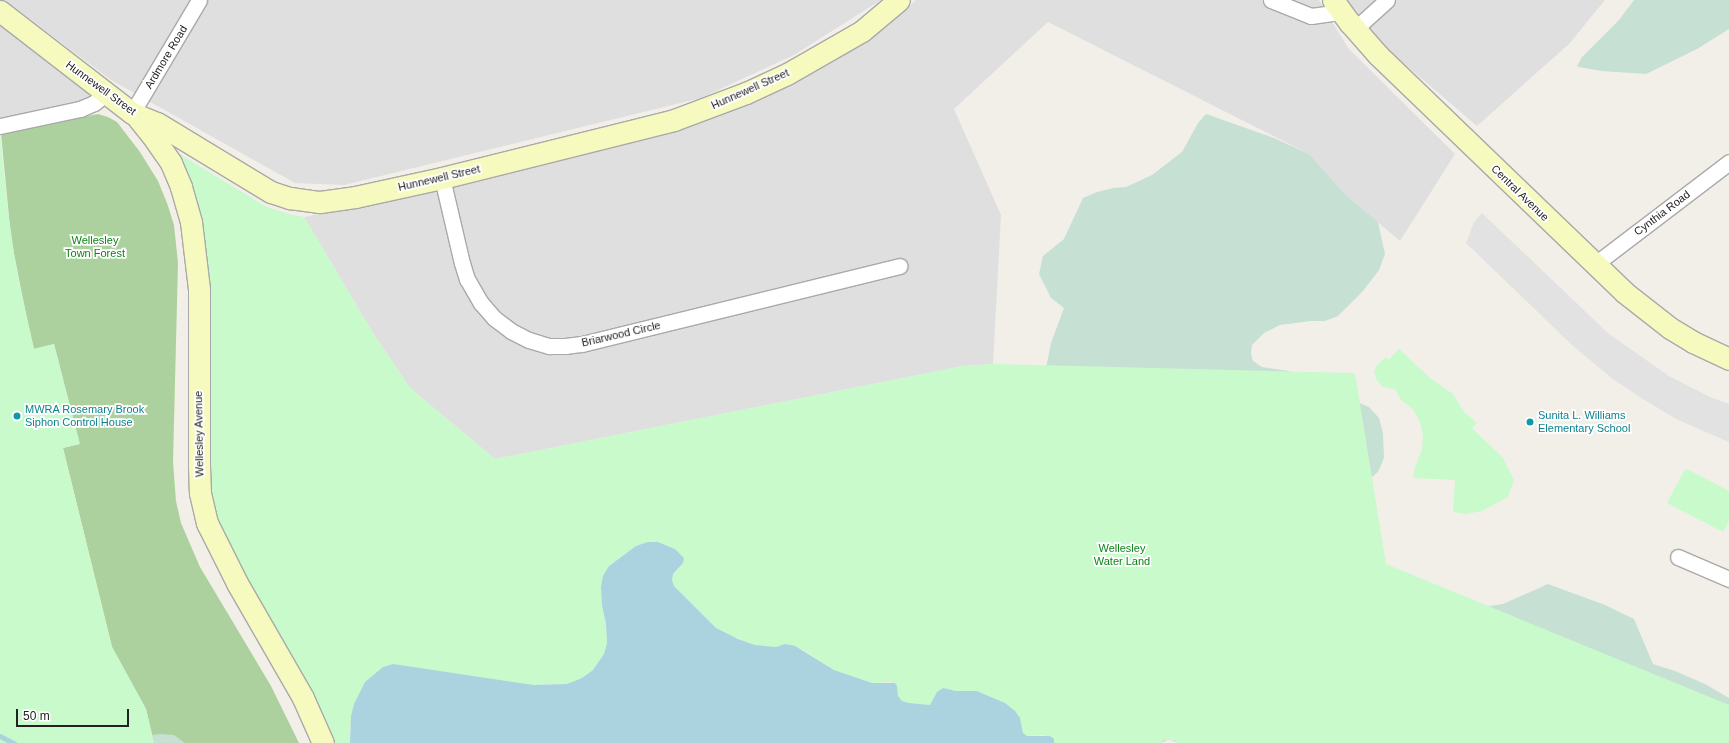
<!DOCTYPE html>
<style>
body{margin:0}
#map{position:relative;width:1729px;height:743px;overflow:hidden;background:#f2efe9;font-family:Arial,sans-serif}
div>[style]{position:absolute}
.residential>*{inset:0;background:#e0dfdf}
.forest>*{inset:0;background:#add19e}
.wetland>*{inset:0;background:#c6e0d4}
.park>*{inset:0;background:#c8facc}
.parking>*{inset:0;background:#e2e2e2}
.water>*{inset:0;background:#aad3df}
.stream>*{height:4.5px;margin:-2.25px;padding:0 2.25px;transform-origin:2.25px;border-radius:2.25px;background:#aad3df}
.roads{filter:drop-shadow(1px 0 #a9a9a9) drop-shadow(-1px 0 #a9a9a9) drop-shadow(0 1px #a9a9a9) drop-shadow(0 -1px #a9a9a9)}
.street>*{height:15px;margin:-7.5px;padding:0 7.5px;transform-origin:7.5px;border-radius:7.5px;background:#fff}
.secondary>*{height:21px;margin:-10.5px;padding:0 10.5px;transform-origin:10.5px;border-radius:10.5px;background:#f7fabf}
.dots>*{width:11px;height:11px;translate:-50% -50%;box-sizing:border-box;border:2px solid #fff;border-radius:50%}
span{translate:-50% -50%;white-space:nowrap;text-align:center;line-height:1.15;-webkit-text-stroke:3.5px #fff;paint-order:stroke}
.street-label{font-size:11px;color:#222}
.park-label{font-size:11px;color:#0c8416}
.culture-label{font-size:11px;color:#0d838f}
.left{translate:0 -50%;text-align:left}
.scale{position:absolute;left:16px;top:709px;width:113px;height:18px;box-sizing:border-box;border:2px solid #222;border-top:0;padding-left:5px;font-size:12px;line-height:14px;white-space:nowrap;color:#222;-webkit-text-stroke:3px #fff;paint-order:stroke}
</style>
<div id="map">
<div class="residential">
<i style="clip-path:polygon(5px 0,881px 0,794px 55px,701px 98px,344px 185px,295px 183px,111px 80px)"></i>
<i style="clip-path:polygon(916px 0,1319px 0,1348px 48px,1455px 154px,1400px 241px,1348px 197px,1309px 154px,1048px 22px,954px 109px,1001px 215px,993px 364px,963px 366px,495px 459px,410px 388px,373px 333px,304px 217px,467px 183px,719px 115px,809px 75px,883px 29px)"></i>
<i style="clip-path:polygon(1345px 0,1605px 0,1569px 44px,1477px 126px,1380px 43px)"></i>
<i style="clip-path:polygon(0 25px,90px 95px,86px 101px,0 120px)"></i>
</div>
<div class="forest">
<i style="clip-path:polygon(98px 114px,108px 117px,117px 122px,140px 152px,158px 181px,167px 203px,174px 225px,178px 263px,173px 462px,176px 501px,181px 523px,200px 567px,271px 686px,299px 743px,154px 743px,146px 709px,112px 647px,63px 448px,79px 444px,54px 344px,34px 349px,27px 320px,11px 238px,1px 133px)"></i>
</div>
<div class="wetland">
<i style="clip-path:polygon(1634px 0,1729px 0,1729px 29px,1697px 49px,1646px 74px,1601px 71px,1579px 67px,1577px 66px,1582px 57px,1619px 20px)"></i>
<i style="clip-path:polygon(1206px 114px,1274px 138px,1309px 154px,1348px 197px,1378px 222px,1385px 254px,1379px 270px,1363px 291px,1338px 316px,1325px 321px,1311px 321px,1280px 325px,1264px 333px,1252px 345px,1251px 354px,1253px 361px,1262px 367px,1289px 371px,1321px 387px,1369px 407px,1379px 418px,1383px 433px,1384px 458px,1378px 472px,1366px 482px,1129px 450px,1477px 608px,1503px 604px,1548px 584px,1605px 605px,1634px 619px,1653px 664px,1675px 671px,1705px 684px,1729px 698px,1729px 743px,1178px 743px,1169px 739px,1161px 743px,1054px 743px,1054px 739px,1020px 718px,1046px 368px,1051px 343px,1064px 308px,1051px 298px,1039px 274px,1043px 256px,1064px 239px,1083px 198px,1097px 192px,1113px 188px,1126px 187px,1152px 175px,1182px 152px,1198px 123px)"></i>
<i style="clip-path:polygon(161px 734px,174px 735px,185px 743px,132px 743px,141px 736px)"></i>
</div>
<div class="park">
<i style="clip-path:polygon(0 133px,8px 211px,16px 267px,34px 349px,54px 344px,80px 444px,63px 448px,112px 647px,146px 709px,154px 743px,0 743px)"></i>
<i style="clip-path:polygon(173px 150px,265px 206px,285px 213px,304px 217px,373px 333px,410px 388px,495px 459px,963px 366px,993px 364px,1355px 373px,1386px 564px,1729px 705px,1729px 743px,1178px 743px,1174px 740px,1163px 740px,1161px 743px,1054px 743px,1054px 739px,1043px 735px,1027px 736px,1023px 733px,1020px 718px,992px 697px,977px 691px,956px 691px,948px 689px,937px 692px,930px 705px,909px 703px,902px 701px,898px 696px,898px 690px,891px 682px,872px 683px,834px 670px,803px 650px,785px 644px,776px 647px,755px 645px,725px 633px,716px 628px,674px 586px,672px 580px,673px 574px,677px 571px,684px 558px,675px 549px,658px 542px,636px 546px,609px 566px,602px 605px,606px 624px,607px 643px,604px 654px,593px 670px,582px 678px,567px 684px,534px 685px,453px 673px,365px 682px,354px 704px,350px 729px,350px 743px,325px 743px,207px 526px,201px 277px)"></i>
<i style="clip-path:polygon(1399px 349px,1430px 378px,1453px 394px,1464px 412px,1477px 423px,1472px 428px,1503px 458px,1514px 480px,1508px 497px,1482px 511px,1466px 514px,1453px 512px,1455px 480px,1413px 478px,1415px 467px,1422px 449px,1423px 436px,1420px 422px,1413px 409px,1401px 400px,1395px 389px,1383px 387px,1376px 379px,1374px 372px,1377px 365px,1386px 357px,1388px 360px)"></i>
<i style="clip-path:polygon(1687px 469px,1729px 491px,1729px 521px,1723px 532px,1667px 503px,1684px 471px)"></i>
</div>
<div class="parking">
<i style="clip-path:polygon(1482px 213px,1609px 334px,1669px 376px,1710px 397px,1729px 404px,1729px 442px,1676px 419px,1643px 399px,1613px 379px,1573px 346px,1466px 243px,1474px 222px)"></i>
</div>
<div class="water">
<i style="clip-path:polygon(648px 542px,658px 542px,675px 549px,684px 558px,683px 563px,673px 574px,672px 580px,674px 586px,716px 628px,738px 639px,755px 645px,776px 647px,785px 644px,795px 646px,834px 670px,872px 683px,895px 683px,897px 686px,898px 696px,902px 701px,909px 703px,930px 705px,937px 692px,943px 688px,956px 691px,977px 691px,1005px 703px,1015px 711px,1020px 718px,1023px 733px,1027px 736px,1050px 736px,1054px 739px,1054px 743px,350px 743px,351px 716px,354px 704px,365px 682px,383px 667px,393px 664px,534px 685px,567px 684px,582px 678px,593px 670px,604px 654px,607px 643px,606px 624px,602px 605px,601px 587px,603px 576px,609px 566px,636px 546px)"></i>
</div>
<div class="stream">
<i style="left:0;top:736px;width:16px;rotate:27deg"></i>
</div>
<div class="roads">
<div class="street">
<i style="left:1271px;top:0;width:43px;rotate:21.8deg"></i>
<i style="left:1311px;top:16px;width:30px;rotate:-8deg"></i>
<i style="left:1355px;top:29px;width:43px;rotate:-42.2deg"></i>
<i style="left:132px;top:113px;width:131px;rotate:-59.3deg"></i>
<i style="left:0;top:126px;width:82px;rotate:-12deg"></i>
<i style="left:80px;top:109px;width:15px;rotate:-23deg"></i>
<i style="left:94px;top:103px;width:16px;rotate:-38deg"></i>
<i style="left:442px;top:178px;width:87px;rotate:76.8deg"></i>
<i style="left:462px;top:263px;width:17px;rotate:73deg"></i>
<i style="left:467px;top:279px;width:28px;rotate:60deg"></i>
<i style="left:481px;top:303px;width:20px;rotate:49deg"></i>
<i style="left:494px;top:318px;width:21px;rotate:37deg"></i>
<i style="left:511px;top:331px;width:20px;rotate:27deg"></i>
<i style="left:529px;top:340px;width:21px;rotate:17deg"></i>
<i style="left:549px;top:346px;width:16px"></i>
<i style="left:565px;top:346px;width:17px;rotate:-7deg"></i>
<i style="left:582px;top:344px;width:327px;rotate:-13.8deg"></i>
<i style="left:1594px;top:265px;width:170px;rotate:-37.3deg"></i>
<i style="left:1678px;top:557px;width:56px;rotate:23.3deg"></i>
</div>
<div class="secondary">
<i style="left:1333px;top:0;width:29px;rotate:54deg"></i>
<i style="left:1350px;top:23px;width:43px;rotate:48.8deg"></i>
<i style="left:1378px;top:55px;width:342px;rotate:43.9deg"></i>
<i style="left:1624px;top:292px;width:58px;rotate:38deg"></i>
<i style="left:1670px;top:328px;width:27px;rotate:31deg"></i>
<i style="left:1693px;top:342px;width:40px;rotate:25deg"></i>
<i style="left:0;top:11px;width:167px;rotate:37.7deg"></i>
<i style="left:132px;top:113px;width:27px;rotate:22deg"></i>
<i style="left:157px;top:123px;width:133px;rotate:31.2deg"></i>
<i style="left:271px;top:192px;width:20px;rotate:18deg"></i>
<i style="left:290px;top:198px;width:30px;rotate:8deg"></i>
<i style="left:320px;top:202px;width:35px;rotate:-8deg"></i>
<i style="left:355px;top:197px;width:89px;rotate:-12.3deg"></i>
<i style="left:442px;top:178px;width:239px;rotate:-14deg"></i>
<i style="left:674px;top:120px;width:77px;rotate:-20.6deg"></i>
<i style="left:746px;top:93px;width:45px;rotate:-24.9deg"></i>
<i style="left:787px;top:74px;width:86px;rotate:-29.8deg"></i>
<i style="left:862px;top:31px;width:48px;rotate:-40deg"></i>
<i style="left:137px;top:117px;width:22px;rotate:51deg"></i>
<i style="left:151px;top:134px;width:35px;rotate:55deg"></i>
<i style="left:171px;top:163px;width:26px;rotate:67deg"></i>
<i style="left:181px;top:187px;width:36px;rotate:74deg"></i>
<i style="left:191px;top:222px;width:67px;rotate:83.2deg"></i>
<i style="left:199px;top:289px;width:177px;rotate:90deg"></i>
<i style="left:199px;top:466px;width:27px;rotate:88deg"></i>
<i style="left:200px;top:493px;width:31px;rotate:77deg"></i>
<i style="left:207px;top:523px;width:67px;rotate:63.4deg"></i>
<i style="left:237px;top:583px;width:133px;rotate:60.1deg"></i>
<i style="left:303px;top:698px;width:49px;rotate:66deg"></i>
</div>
</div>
<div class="dots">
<i style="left:17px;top:416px;background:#0f9aa8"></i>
<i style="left:1530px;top:422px;background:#0f9aa8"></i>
</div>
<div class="street-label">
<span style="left:166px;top:57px;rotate:-59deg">Ardmore Road</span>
<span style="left:101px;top:88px;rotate:36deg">Hunnewell Street</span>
<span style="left:750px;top:89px;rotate:-24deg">Hunnewell Street</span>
<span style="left:439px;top:178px;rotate:-13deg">Hunnewell Street</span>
<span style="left:1520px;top:193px;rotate:44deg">Central Avenue</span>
<span style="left:1662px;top:213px;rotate:-37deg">Cynthia Road</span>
<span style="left:621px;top:334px;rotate:-13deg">Briarwood Circle</span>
<span style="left:199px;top:434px;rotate:-91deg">Wellesley Avenue</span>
</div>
<div class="park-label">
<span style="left:95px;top:247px">Wellesley<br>Town Forest</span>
<span style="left:1122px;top:555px">Wellesley<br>Water Land</span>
</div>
<div class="culture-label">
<span class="left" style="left:25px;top:416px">MWRA Rosemary Brook<br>Siphon Control House</span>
<span class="left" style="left:1538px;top:422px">Sunita L. Williams<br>Elementary School</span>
</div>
<div class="scale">50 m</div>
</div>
